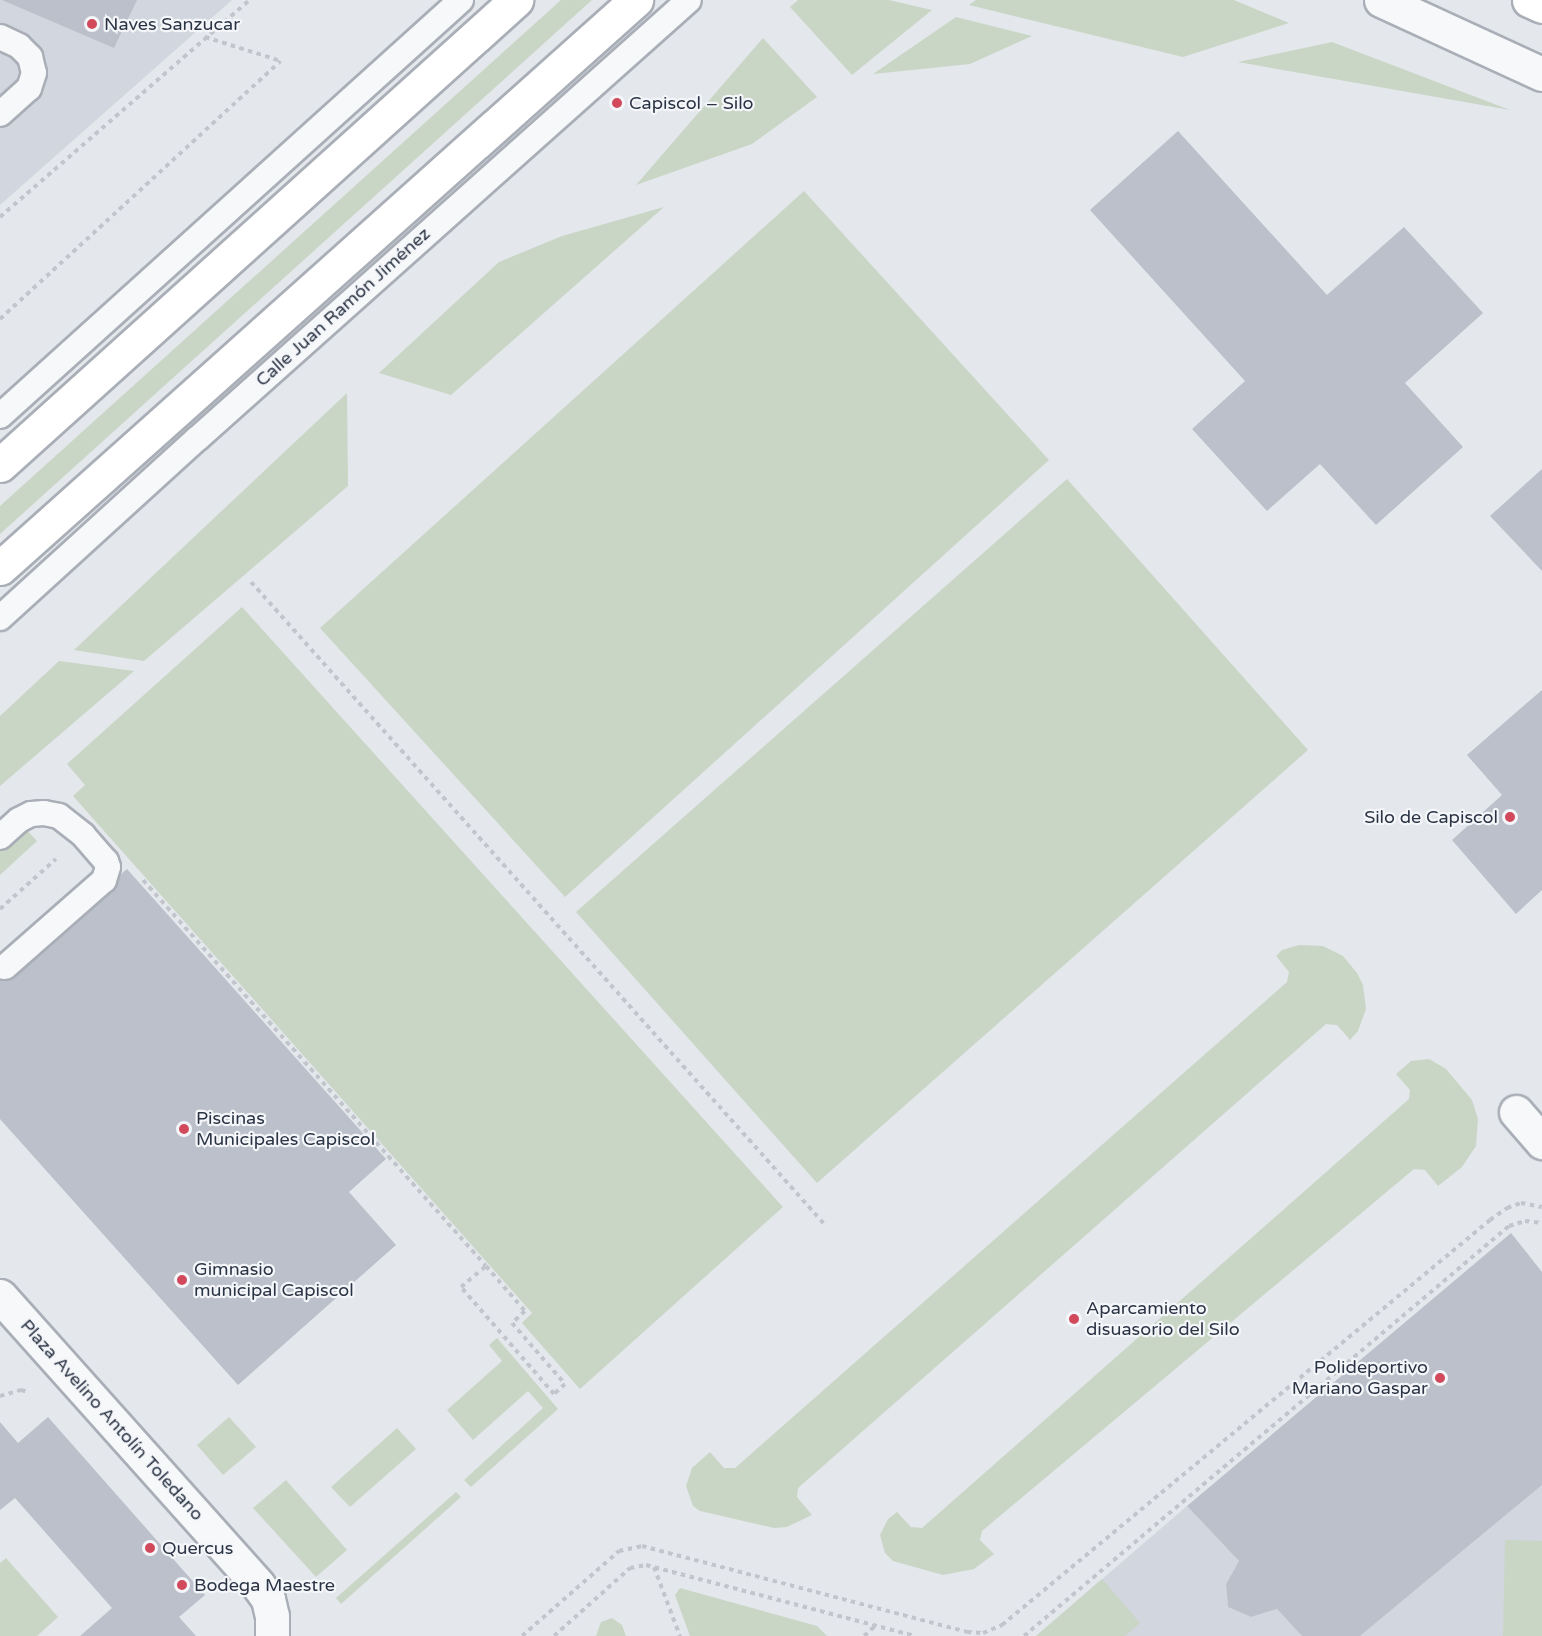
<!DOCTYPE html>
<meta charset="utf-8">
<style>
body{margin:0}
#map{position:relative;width:1542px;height:1636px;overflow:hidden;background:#e4e7ec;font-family:"Varela Round",sans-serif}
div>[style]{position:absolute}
.built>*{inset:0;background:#d2d6de}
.green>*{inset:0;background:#c9d6c5}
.building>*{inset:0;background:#bbc0ca}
.path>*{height:4px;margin-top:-2px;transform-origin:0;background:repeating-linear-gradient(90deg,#c2c5cb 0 4.5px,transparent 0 9px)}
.roads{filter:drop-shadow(2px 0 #a9aeb7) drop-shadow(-2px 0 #a9aeb7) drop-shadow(0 2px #a9aeb7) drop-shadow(0 -2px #a9aeb7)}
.lane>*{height:24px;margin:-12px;padding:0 12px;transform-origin:12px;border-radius:12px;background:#f7f8fa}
.street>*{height:33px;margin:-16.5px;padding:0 16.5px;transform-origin:16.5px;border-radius:16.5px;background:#f7f8fa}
.secondary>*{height:33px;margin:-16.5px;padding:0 16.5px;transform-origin:16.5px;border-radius:16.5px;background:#fff}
.highway>*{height:33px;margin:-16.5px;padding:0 16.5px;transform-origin:16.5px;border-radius:16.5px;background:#fff}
.dots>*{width:16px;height:16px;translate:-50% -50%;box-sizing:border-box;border:3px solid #f4f6f9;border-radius:50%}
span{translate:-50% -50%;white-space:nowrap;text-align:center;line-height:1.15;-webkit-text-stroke:4.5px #f4f6f9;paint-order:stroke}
.poi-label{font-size:18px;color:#2b3445}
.left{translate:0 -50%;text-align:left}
.right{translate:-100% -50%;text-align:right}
.street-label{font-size:18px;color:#2b3445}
</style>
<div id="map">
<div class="built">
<i style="clip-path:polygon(0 0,232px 0,0 205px)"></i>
<i style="clip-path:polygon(1542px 1485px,1542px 1636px,1360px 1636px,1482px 1535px)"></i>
<i style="clip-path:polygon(1187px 1506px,1239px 1561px,1226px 1584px,1228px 1607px,1251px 1617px,1277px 1609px,1302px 1636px,1036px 1636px)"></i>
</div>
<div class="green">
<i style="clip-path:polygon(561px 0,592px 0,0 534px,0 506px)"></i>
<i style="clip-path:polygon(798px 0,889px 0,932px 10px,852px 75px,790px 7px)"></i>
<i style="clip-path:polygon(976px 0,1234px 0,1289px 23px,1183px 57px,969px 5px)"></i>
<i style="clip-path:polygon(956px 17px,1032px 36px,970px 64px,873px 74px)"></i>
<i style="clip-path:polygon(763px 38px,817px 97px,752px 144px,636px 185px)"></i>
<i style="clip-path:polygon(1332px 42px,1510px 110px,1238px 62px)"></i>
<i style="clip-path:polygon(804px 191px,1049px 460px,565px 897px,320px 628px)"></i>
<i style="clip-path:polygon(664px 207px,451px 395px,379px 373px,499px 262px,562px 236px)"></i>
<i style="clip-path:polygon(347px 393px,348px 486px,144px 661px,74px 650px)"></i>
<i style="clip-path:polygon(1067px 479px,1308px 750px,817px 1183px,576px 912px)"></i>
<i style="clip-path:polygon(242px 607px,783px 1207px,580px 1389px,522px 1323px,532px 1313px,73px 796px,85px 785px,67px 764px)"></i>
<i style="clip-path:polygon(59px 661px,134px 671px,0 786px,0 716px)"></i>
<i style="clip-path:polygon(25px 828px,37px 841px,0 875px,0 850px)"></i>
<i style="clip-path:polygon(1299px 945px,1323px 946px,1343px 956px,1357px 973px,1363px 985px,1366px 1009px,1358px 1031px,1350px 1040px,1337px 1025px,1326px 1024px,798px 1488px,797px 1497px,812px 1515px,787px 1527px,774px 1528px,700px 1511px,693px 1506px,686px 1486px,692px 1468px,710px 1452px,724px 1468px,735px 1468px,1287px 982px,1289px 972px,1276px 956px,1282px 950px)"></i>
<i style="clip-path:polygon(1429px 1059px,1446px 1069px,1472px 1100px,1478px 1119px,1476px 1146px,1462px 1167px,1438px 1186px,1425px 1170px,1414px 1169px,982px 1531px,980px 1540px,994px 1554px,974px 1569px,943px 1575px,893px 1561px,885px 1553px,880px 1535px,888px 1519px,897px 1512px,911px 1527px,922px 1528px,1409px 1099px,1410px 1090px,1396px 1074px,1411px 1061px)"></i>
<i style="clip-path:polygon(497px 1338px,558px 1409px,471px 1487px,464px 1480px,543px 1408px,528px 1391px,473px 1440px,447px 1410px,502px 1361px,489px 1345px)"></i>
<i style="clip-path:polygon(229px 1417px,256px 1447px,223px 1475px,197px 1445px)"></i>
<i style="clip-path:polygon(397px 1428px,416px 1449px,350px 1507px,331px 1487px)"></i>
<i style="clip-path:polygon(286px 1480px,347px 1550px,316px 1577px,253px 1508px)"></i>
<i style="clip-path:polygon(456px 1492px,461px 1497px,341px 1604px,336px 1598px)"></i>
<i style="clip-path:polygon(1505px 1540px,1542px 1541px,1542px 1636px,1503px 1636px)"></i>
<i style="clip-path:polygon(6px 1558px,58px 1617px,37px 1636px,0 1636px,0 1563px)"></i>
<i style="clip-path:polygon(1102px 1579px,1140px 1623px,1125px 1636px,1036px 1636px)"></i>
<i style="clip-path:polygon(680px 1588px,817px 1626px,827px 1636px,690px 1636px,675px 1595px)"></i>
<i style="clip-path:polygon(612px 1618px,622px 1625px,626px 1636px,596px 1636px,601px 1622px)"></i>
</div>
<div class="building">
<i style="clip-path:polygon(2px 0,137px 0,114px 48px)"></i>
<i style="clip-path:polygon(1178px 131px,1327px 295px,1404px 227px,1483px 313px,1405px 383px,1463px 447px,1376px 525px,1320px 464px,1267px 511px,1192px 429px,1245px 381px,1090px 210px)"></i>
<i style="clip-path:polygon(1542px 469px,1542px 571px,1490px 516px)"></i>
<i style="clip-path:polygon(1542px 690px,1542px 890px,1516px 914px,1452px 840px,1502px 795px,1467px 755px)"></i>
<i style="clip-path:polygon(127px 869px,386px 1159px,349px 1192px,396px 1245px,238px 1385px,0 1119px,0 981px)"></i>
<i style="clip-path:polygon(1511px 1233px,1542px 1272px,1542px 1485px,1360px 1636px,1302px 1636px,1277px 1609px,1251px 1617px,1228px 1607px,1226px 1584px,1239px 1561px,1187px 1506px)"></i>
<i style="clip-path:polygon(48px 1417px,205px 1595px,179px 1617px,196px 1636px,80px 1636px,112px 1608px,15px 1498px,0 1510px,0 1422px,18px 1443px)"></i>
</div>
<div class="path">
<i style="left:205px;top:37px;width:80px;rotate:17.5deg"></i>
<i style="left:0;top:217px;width:331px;rotate:-41deg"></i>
<i style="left:0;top:319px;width:381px;rotate:-42.6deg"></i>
<i style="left:251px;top:582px;width:863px;rotate:48.24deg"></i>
<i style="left:143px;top:880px;width:516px;rotate:48.38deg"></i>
<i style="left:486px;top:1266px;width:60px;rotate:49.1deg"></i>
<i style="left:525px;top:1311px;width:18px;rotate:137deg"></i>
<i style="left:512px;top:1323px;width:81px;rotate:49deg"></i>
<i style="left:565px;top:1384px;width:15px;rotate:138deg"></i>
<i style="left:554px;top:1394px;width:142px;rotate:-131deg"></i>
<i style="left:461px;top:1287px;width:33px;rotate:-40deg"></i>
<i style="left:0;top:909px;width:75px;rotate:-41.8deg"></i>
<i style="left:0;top:1396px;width:22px;rotate:-16deg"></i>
<i style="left:21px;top:1390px;width:7px;rotate:16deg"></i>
<i style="left:654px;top:1567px;width:74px;rotate:69.4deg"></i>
<i style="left:522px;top:1636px;width:129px;rotate:-41.2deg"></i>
<i style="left:619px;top:1551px;width:24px;rotate:-12deg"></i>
<i style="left:642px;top:1546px;width:336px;rotate:14.8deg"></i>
<i style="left:967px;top:1632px;width:16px;rotate:4deg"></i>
<i style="left:983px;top:1633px;width:21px;rotate:-23deg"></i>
<i style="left:1002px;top:1625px;width:634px;rotate:-39.69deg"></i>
<i style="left:1490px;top:1220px;width:21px;rotate:-35deg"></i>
<i style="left:1507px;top:1208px;width:15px;rotate:-20deg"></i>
<i style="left:1521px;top:1203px;width:21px;rotate:11deg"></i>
<i style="left:554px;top:1636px;width:102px;rotate:-41.8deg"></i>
<i style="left:630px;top:1568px;width:16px;rotate:-11deg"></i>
<i style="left:646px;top:1565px;width:277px;rotate:14.8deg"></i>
<i style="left:864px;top:1636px;width:15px;rotate:-42deg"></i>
<i style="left:1024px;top:1636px;width:635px;rotate:-40.21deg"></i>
<i style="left:1509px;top:1226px;width:17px;rotate:-17deg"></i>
<i style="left:1525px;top:1221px;width:17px;rotate:7deg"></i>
</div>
<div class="roads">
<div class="lane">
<i style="left:0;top:37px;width:21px;rotate:25deg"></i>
<i style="left:19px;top:46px;width:16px;rotate:45deg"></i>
<i style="left:30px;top:57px;width:16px;rotate:76deg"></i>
<i style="left:34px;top:73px;width:16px;rotate:108deg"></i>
<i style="left:29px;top:88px;width:39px;rotate:138deg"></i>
<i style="left:0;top:416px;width:621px;rotate:-42.06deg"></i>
<i style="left:0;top:618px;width:266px;rotate:-42.3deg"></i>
<i style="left:197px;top:439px;width:659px;rotate:-41.74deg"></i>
<i style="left:0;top:837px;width:25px;rotate:-42deg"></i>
<i style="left:19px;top:820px;width:13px;rotate:-27deg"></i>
<i style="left:31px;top:814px;width:13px;rotate:-4deg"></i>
<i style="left:44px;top:813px;width:15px;rotate:11deg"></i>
<i style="left:59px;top:816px;width:31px;rotate:38deg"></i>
<i style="left:83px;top:835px;width:35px;rotate:49deg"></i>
<i style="left:106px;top:861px;width:6px;rotate:72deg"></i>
<i style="left:108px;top:867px;width:14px;rotate:107deg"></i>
<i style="left:104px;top:880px;width:132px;rotate:138.7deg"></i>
</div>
<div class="street">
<i style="left:1381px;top:0;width:177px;rotate:24.7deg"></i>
<i style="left:1516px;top:1112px;width:40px;rotate:49deg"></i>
<i style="left:0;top:1296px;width:387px;rotate:48.2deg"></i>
<i style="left:258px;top:1585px;width:17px;rotate:54deg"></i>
<i style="left:268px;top:1599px;width:17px;rotate:77deg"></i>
<i style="left:272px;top:1616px;width:20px;rotate:90deg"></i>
</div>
<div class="secondary">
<i style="left:0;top:465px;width:695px;rotate:-42.02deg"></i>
<i style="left:0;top:568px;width:853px;rotate:-41.77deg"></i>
</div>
<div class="highway">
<i style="left:1529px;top:0;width:14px;rotate:25deg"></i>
</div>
</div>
<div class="dots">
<i style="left:92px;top:24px;background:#d1495b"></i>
<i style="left:617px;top:103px;background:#d1495b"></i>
<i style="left:1510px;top:817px;background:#d1495b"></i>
<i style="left:184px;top:1129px;background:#d1495b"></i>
<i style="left:182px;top:1280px;background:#d1495b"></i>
<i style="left:1074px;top:1319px;background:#d1495b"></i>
<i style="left:1440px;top:1378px;background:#d1495b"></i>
<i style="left:150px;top:1548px;background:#d1495b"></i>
<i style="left:182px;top:1585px;background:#d1495b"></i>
</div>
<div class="poi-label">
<span class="left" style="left:104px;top:24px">Naves Sanzucar</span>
<span class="left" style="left:629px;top:103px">Capiscol – Silo</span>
<span class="right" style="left:1498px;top:817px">Silo de Capiscol</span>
<span class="left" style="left:196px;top:1129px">Piscinas<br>Municipales Capiscol</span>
<span class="left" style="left:194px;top:1280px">Gimnasio<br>municipal Capiscol</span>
<span class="left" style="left:1086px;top:1319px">Aparcamiento<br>disuasorio del Silo</span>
<span class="right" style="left:1428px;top:1378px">Polideportivo<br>Mariano Gaspar</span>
<span class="left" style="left:162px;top:1548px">Quercus</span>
<span class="left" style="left:194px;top:1585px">Bodega Maestre</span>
</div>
<div class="street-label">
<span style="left:343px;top:307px;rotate:-42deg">Calle Juan Ramón Jiménez</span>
<span style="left:112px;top:1420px;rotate:48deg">Plaza Avelino Antolín Toledano</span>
</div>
</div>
